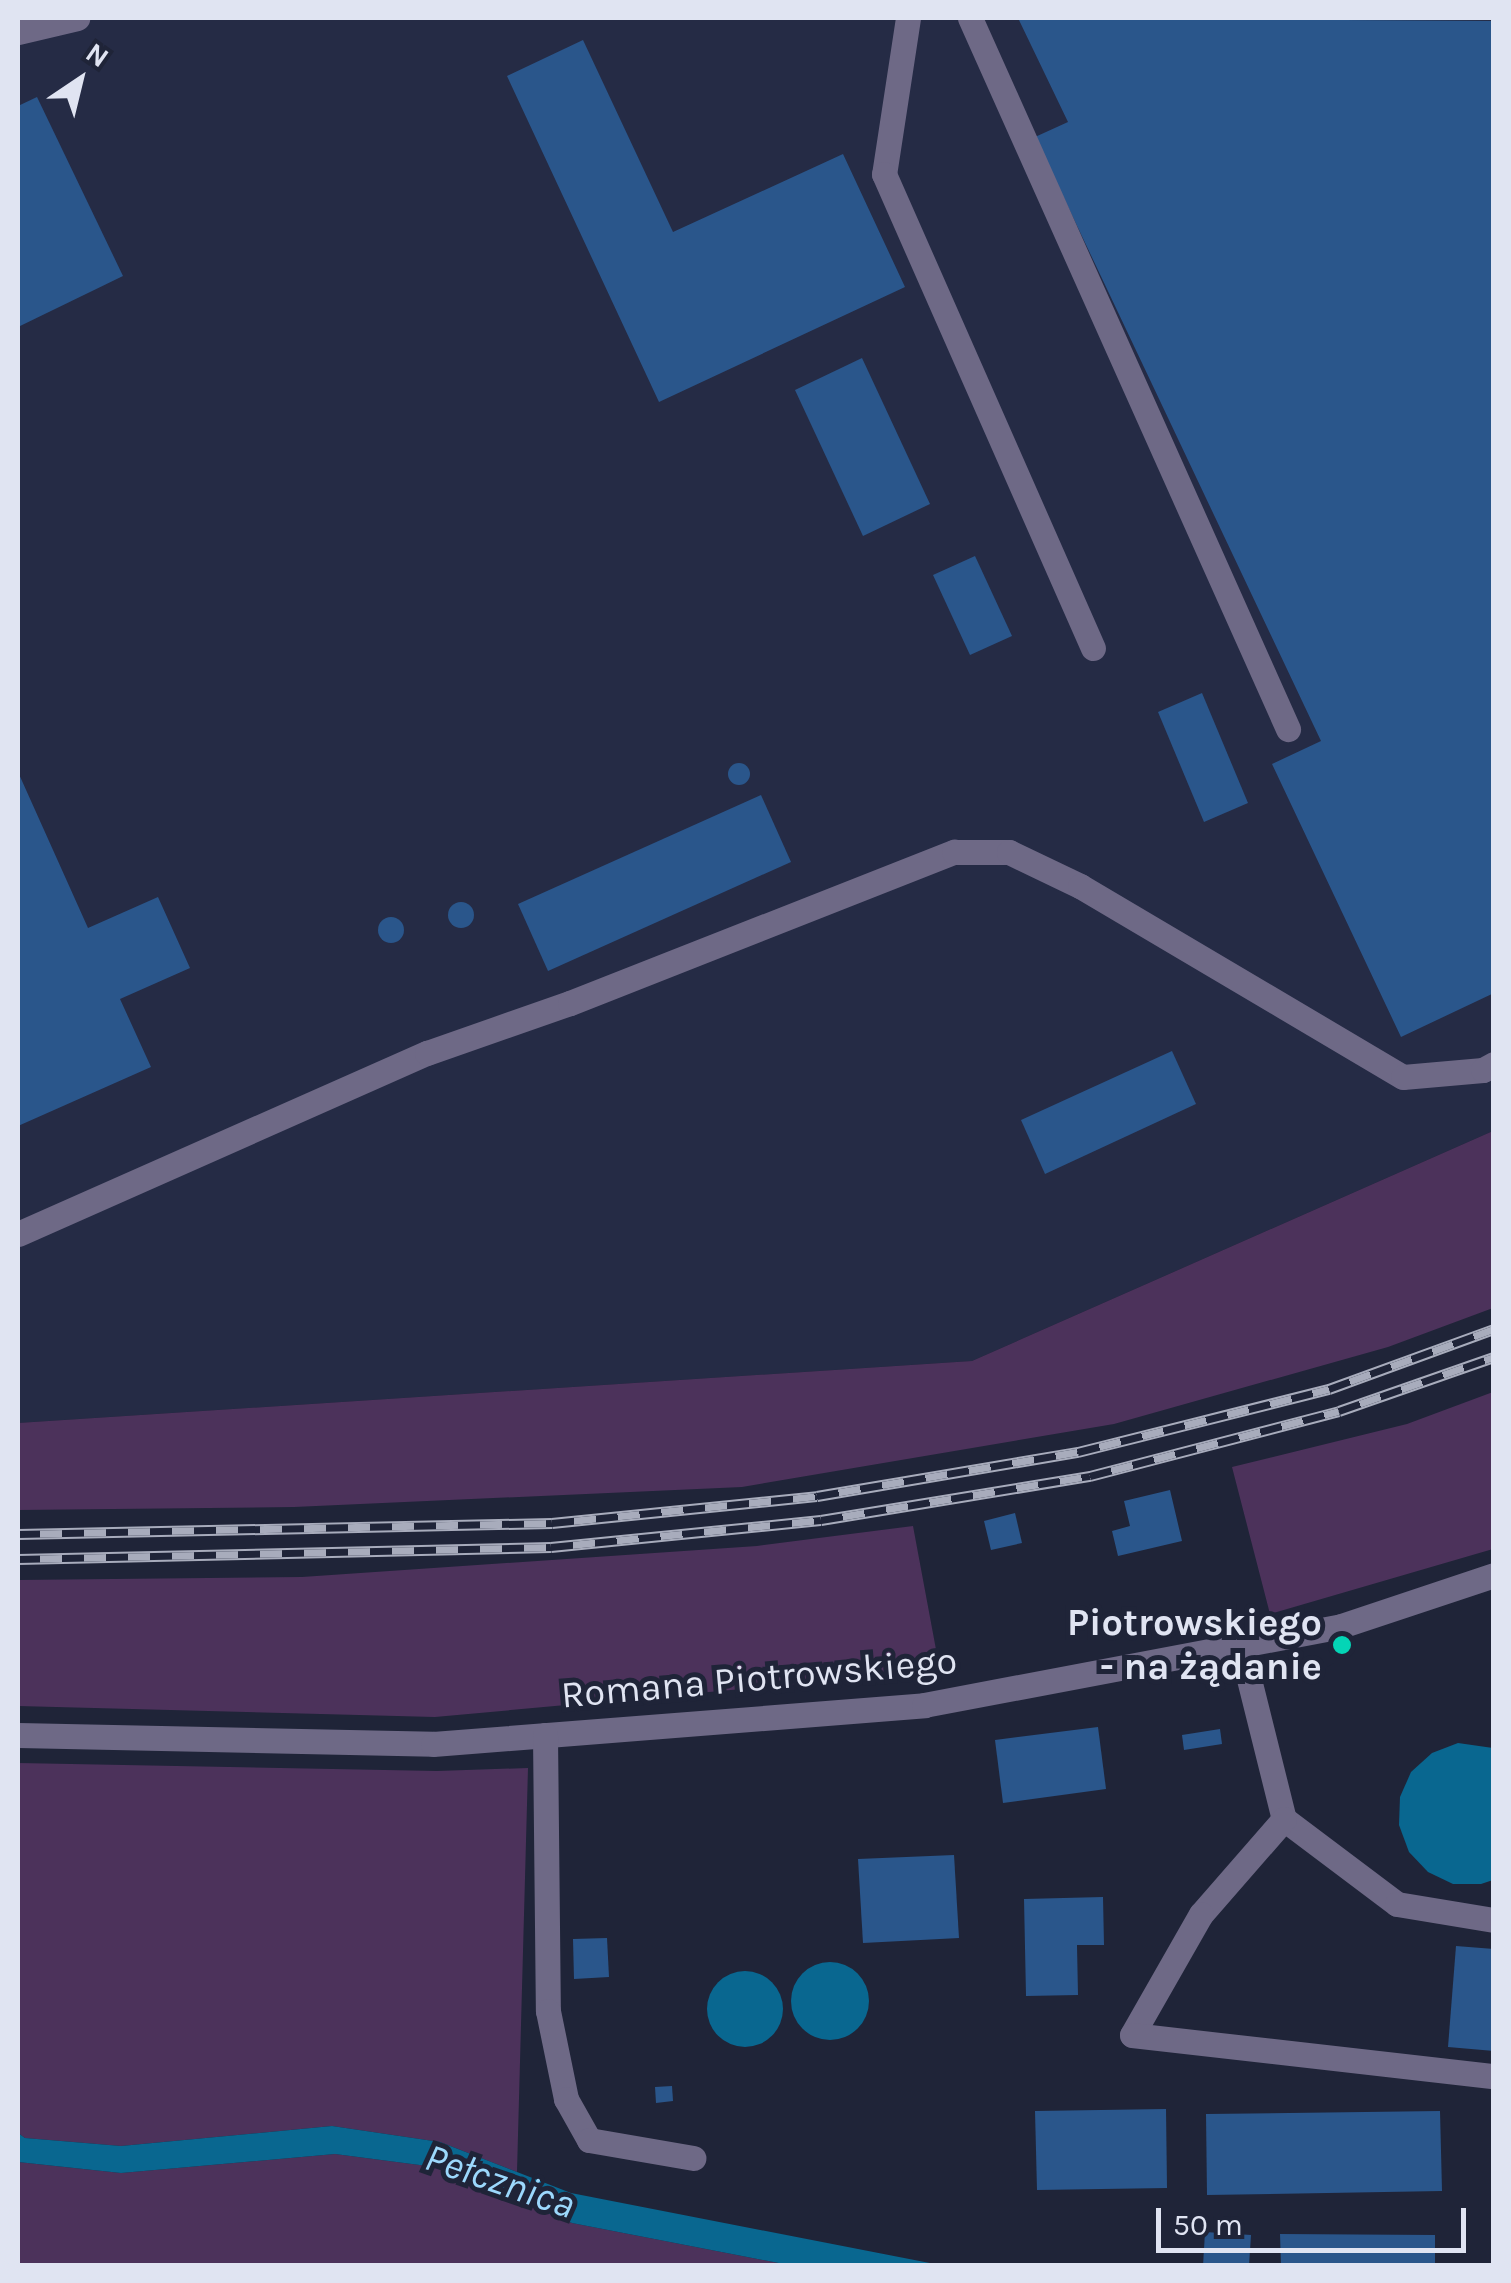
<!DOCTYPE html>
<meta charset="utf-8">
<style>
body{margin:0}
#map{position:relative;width:1511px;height:2283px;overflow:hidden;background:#1f2438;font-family:Karla,sans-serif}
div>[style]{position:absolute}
.built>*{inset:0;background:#252b45}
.green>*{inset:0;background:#4c325b}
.water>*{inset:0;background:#096790}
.round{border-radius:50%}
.building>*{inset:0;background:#2a568b}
.minor>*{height:25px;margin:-12.5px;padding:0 12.5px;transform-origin:12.5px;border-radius:12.5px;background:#6e6986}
.rail>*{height:11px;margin-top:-5.5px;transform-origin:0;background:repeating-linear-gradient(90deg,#1f2438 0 22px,#a8acbc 0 44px);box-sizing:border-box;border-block:2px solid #a8acbc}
.dots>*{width:28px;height:28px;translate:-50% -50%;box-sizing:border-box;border:5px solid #1f2438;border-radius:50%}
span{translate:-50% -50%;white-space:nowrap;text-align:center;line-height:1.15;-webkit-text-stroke:10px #1f2438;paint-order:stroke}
.poi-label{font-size:38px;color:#e0e4f2;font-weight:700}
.right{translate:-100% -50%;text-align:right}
.street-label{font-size:38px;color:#e0e4f2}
.water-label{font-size:40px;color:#9cd8fc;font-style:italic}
.frame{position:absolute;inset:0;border:20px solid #e0e4f2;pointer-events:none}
.north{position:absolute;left:30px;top:30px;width:100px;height:100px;-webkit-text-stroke:8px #1f2438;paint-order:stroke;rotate:35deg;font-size:28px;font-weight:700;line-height:40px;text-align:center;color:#e0e4f2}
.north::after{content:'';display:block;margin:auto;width:35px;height:45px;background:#e0e4f2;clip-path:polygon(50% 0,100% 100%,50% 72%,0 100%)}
.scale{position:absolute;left:1156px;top:2208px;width:310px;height:45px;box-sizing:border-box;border:5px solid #e0e4f2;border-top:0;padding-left:12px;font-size:30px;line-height:35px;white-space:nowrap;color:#e0e4f2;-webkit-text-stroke:8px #1f2438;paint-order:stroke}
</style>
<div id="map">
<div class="built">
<i style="clip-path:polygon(18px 18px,1493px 18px,1493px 1131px,972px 1361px,18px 1423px)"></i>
</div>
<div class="green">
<i style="clip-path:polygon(1493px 1131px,1493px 1308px,1388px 1347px,1114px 1424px,742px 1487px,294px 1507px,18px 1510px,18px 1423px,972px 1361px)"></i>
<i style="clip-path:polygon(1493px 1392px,1493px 1549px,1270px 1614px,1232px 1467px,1407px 1424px)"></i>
<i style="clip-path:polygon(913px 1526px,940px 1671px,435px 1717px,18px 1706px,18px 1580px,302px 1577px,757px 1546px)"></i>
<i style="clip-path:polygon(18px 1763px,437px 1771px,528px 1768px,517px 2172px,440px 2142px,332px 2126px,121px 2146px,25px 2138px,18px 2133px)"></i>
<i style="clip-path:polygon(335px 2154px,435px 2167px,572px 2223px,789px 2265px,18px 2266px,18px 2162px,121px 2173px)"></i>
</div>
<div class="water">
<i style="clip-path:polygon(1458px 1743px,1493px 1748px,1493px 1880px,1481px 1884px,1453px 1884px,1428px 1872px,1409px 1852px,1399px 1825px,1400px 1797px,1411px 1772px,1432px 1753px)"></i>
<i class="round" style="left:791px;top:1962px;width:78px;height:78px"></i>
<i class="round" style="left:707px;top:1971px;width:76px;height:76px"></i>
<i style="clip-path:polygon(332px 2126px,440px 2142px,571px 2193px,940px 2265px,789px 2265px,572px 2223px,435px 2167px,335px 2154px,121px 2173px,18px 2162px,18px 2133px,25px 2138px,121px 2146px)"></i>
</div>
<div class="building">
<i style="clip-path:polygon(1018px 18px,1494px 21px,1494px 993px,1401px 1037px,1272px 764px,1321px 741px,1035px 137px,1068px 122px)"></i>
<i style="clip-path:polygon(583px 40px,673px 232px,843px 154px,905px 287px,659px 402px,507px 76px)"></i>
<i style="clip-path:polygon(37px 97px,123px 276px,18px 327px,18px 106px)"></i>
<i style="clip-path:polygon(862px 358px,930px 504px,863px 536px,795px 390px)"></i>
<i style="clip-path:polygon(975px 556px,1012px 636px,970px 655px,933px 575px)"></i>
<i style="clip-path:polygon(1202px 693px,1248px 803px,1204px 822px,1158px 712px)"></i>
<i class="round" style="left:728px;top:763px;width:22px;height:22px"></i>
<i style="clip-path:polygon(18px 772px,88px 928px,158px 897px,190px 968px,120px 999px,151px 1067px,18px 1126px)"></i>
<i style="clip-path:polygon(761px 795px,791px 862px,548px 971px,518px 904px)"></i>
<i class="round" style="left:448px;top:902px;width:26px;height:26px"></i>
<i class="round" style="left:378px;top:917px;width:26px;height:26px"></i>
<i style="clip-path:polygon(1172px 1051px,1196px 1104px,1045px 1174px,1021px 1120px)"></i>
<i style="clip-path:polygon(1170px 1490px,1182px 1541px,1118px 1556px,1112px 1531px,1130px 1526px,1124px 1501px)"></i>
<i style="clip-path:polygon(1015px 1513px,1022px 1543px,991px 1550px,984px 1521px)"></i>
<i style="clip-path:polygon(1098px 1727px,1106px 1789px,1003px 1803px,995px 1740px)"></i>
<i style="clip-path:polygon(1220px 1729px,1222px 1744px,1184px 1750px,1182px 1735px)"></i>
<i style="clip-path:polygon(954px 1855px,959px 1938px,863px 1943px,858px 1859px)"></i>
<i style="clip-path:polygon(1103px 1897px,1104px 1945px,1077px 1945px,1078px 1995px,1026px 1996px,1024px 1899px)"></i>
<i style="clip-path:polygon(607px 1938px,609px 1977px,574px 1979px,573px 1939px)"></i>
<i style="clip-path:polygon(1456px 1946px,1494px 1949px,1494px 2051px,1448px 2047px)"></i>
<i style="clip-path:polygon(672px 2086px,673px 2101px,656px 2103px,655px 2087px)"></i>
<i style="clip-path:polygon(1166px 2109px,1167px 2188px,1037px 2190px,1035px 2111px)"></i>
<i style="clip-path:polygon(1440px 2111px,1442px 2191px,1207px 2195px,1206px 2114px)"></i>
<i style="clip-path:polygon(1205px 2232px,1251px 2235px,1249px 2266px,1203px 2266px)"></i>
<i style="clip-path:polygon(1280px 2234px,1435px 2235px,1435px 2266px,1281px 2266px)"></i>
</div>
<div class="minor">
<i style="left:908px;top:18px;width:158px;rotate:98.7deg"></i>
<i style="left:884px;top:174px;width:518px;rotate:66.21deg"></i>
<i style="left:970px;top:18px;width:779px;rotate:65.9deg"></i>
<i style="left:18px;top:32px;width:61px;rotate:-13.3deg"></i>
<i style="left:18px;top:1234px;width:447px;rotate:-23.9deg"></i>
<i style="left:427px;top:1053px;width:151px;rotate:-19.3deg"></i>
<i style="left:570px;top:1003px;width:413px;rotate:-21.5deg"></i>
<i style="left:954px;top:852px;width:55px"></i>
<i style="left:1009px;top:852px;width:79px;rotate:25.6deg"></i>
<i style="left:1080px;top:886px;width:375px;rotate:30.6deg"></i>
<i style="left:1403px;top:1077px;width:80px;rotate:-5deg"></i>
<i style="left:1483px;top:1070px;width:13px;rotate:-29deg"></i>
<i style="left:1241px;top:1647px;width:177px;rotate:76deg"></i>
<i style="left:1284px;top:1819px;width:141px;rotate:37deg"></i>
<i style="left:1397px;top:1904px;width:98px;rotate:9.4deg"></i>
<i style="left:18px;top:1735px;width:415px;rotate:1.2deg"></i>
<i style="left:433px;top:1744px;width:493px;rotate:-4.5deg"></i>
<i style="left:924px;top:1705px;width:424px;rotate:-10.7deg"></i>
<i style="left:1341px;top:1626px;width:161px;rotate:-18.4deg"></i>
<i style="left:545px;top:1735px;width:276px;rotate:89.4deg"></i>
<i style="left:548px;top:2011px;width:90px;rotate:78.4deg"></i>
<i style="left:566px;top:2099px;width:47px;rotate:60.7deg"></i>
<i style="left:589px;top:2140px;width:106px;rotate:9.8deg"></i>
<i style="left:1284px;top:1819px;width:126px;rotate:131.1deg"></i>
<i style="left:1201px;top:1914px;width:139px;rotate:119.7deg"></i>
<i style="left:1132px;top:2035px;width:364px;rotate:6.5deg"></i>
</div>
<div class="rail">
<i style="left:18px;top:1534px;width:534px;rotate:-1.18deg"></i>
<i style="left:552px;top:1523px;width:266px;rotate:-5.8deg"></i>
<i style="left:817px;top:1496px;width:265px;rotate:-9.6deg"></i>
<i style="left:1078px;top:1452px;width:259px;rotate:-14.1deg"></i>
<i style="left:1329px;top:1389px;width:176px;rotate:-20deg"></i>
<i style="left:18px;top:1559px;width:533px;rotate:-1.29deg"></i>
<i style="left:551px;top:1547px;width:271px;rotate:-5.7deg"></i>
<i style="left:821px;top:1520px;width:273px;rotate:-9.3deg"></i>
<i style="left:1090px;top:1476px;width:257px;rotate:-14.6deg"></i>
<i style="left:1339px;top:1411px;width:164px;rotate:-19.2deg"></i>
</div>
<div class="dots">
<i style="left:1342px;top:1645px;background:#04d5b6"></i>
</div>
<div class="poi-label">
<span class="right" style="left:1322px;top:1645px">Piotrowskiego<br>- na żądanie</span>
</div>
<div class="street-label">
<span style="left:759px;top:1678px;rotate:-5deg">Romana Piotrowskiego</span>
</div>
<div class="water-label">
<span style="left:500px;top:2181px;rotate:19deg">Pełcznica</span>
</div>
<div class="frame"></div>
<div class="north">N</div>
<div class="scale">50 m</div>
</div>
